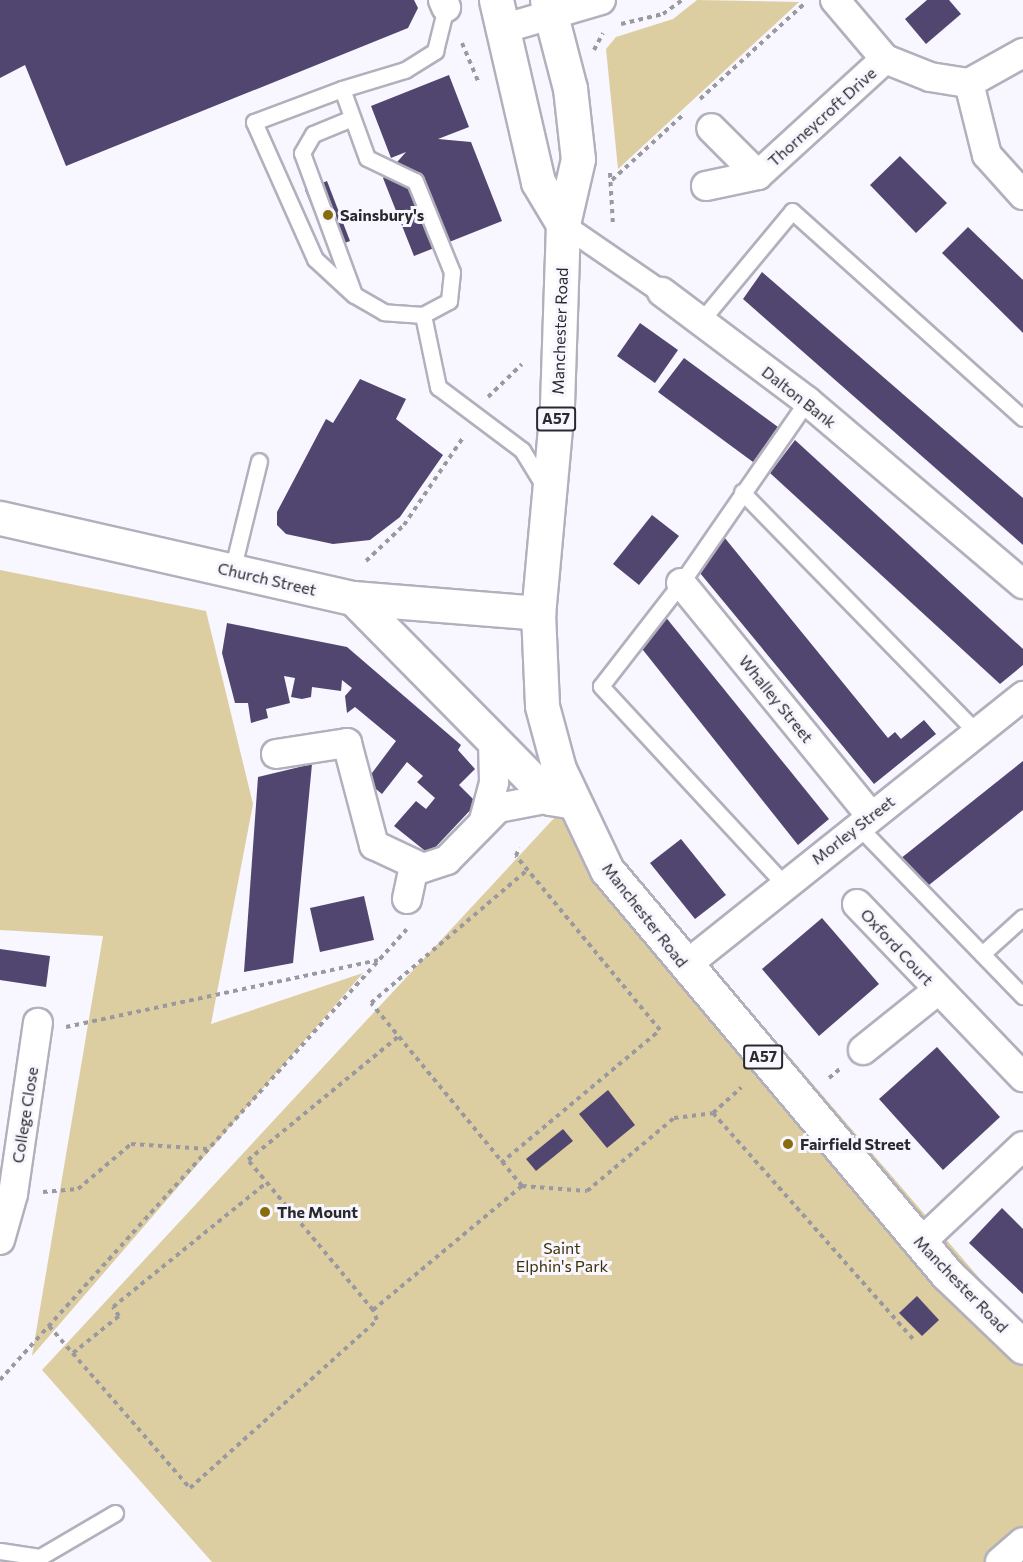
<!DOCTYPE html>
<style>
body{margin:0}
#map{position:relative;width:1023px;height:1562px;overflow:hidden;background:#f8f6fe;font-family:Commissioner,sans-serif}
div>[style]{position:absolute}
.green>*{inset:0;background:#ddcea2}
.building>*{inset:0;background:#51466f}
.path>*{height:4px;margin-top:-2px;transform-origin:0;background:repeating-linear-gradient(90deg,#9b99a0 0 4.5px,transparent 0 9px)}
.roads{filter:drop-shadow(2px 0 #b3b0bd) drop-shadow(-2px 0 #b3b0bd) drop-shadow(0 2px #b3b0bd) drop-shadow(0 -2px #b3b0bd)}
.service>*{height:15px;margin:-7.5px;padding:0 7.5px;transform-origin:7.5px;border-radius:7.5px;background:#fff}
.pedestrian>*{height:21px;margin:-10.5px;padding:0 10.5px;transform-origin:10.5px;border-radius:10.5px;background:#fff}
.minor>*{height:28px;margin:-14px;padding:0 14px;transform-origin:14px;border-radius:14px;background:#fff}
.tertiary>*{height:33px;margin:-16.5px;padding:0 16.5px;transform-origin:16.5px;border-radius:16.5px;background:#fff}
.primary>*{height:33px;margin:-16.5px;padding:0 16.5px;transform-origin:16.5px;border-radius:16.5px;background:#fff}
.dots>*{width:16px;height:16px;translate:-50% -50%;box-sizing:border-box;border:3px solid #f8f6fe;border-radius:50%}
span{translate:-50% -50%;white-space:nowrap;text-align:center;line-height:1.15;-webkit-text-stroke:6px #f8f6fe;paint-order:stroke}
.shield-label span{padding:2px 4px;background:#f8f6fe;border:2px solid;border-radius:4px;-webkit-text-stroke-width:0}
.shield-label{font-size:15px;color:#2a292e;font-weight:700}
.street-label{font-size:16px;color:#2a292e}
.poi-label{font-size:16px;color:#2a292e;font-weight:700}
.left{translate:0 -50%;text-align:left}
.park-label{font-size:16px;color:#3c3006}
</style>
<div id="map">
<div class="green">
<i style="clip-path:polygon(697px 0,799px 2px,618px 169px,606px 49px,616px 37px,673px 19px)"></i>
<i style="clip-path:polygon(0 570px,206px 611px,253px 804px,211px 1024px,363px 973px,32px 1356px,103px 936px,0 930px)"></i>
<i style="clip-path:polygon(570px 801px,1023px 1329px,1023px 1542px,999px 1562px,212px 1562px,42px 1370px)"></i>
</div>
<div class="building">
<i style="clip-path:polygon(0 0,414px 0,418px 8px,408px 28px,66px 166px,25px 65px,0 78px)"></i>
<i style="clip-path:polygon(927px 0,949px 0,961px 14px,926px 44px,905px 19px)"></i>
<i style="clip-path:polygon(449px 75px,469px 127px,438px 139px,471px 142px,502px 221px,414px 256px,383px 178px,406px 152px,391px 158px,371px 106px)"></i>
<i style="clip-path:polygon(900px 156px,947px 203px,916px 233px,870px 185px)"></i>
<i style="clip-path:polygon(327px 181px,350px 241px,329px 249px,305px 190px)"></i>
<i style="clip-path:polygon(968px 227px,1023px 280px,1023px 333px,942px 253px)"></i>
<i style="clip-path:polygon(762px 272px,1023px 498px,1023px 545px,743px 299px)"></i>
<i style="clip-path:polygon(640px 323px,678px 350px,655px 383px,617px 356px)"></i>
<i style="clip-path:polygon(684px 358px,778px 427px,753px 462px,658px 392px)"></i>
<i style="clip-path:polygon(360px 379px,406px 399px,396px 419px,443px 455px,400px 517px,370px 540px,333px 544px,286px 534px,277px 525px,277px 512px,326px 419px,333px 423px)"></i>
<i style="clip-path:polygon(795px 440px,1023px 649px,1023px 665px,1000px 684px,770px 473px)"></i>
<i style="clip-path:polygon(652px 515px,679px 536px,639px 585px,613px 564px)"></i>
<i style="clip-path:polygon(724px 537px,888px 738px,895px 732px,901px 739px,924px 720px,936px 734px,874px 784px,700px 573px)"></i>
<i style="clip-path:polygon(664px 615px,829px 819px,798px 845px,639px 645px)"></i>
<i style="clip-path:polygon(227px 623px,347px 647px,461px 745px,458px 750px,475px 769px,459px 785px,477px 803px,429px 854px,394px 826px,416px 801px,426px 809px,435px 798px,417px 782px,423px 776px,407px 762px,382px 794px,366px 781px,396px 741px,355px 707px,347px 713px,345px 696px,352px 688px,342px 680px,341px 691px,312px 687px,311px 697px,302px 699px,291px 697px,295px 678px,284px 676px,290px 703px,266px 709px,268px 718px,251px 723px,248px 703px,235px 703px,222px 653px)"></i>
<i style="clip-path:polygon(1023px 761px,1023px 810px,924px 889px,900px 859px)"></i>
<i style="clip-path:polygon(312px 764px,293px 963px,244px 972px,258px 777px)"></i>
<i style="clip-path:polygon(681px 839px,726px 895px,695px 919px,650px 863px)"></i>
<i style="clip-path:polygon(364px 896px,374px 940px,320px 952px,310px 908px)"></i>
<i style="clip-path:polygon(822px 918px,879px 984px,819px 1036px,762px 969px)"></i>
<i style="clip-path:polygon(0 949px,50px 956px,46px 987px,0 980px)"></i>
<i style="clip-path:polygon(937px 1047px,1000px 1117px,943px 1170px,879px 1099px)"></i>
<i style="clip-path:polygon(608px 1090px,635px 1125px,607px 1148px,579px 1114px)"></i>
<i style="clip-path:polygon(563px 1129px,573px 1141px,536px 1171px,526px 1159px)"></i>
<i style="clip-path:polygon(1002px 1208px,1023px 1229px,1023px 1294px,969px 1243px)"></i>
<i style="clip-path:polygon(917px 1296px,939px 1320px,922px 1336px,899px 1313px)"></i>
</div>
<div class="path">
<i style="left:621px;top:24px;width:43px;rotate:-13.4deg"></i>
<i style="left:663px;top:14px;width:24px;rotate:-36deg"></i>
<i style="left:462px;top:43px;width:41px;rotate:67.2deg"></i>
<i style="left:594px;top:50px;width:19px;rotate:-62deg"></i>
<i style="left:700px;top:99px;width:142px;rotate:-42.4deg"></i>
<i style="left:610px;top:173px;width:52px;rotate:86.7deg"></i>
<i style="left:612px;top:180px;width:98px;rotate:-42.5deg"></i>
<i style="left:488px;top:397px;width:47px;rotate:-44.1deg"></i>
<i style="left:366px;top:561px;width:52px;rotate:-43.5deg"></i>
<i style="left:404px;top:525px;width:107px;rotate:-56deg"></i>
<i style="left:66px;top:1027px;width:319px;rotate:-12.1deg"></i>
<i style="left:829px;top:1078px;width:16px;rotate:-40deg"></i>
<i style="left:713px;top:1113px;width:303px;rotate:48.5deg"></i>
<i style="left:501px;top:1163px;width:207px;rotate:-39.9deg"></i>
<i style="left:660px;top:1030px;width:226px;rotate:-129.6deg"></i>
<i style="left:516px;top:856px;width:9px;rotate:-69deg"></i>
<i style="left:522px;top:1186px;width:237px;rotate:-129.5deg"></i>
<i style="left:371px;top:1003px;width:205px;rotate:-40.4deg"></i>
<i style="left:43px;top:1192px;width:35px;rotate:-5deg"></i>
<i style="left:78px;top:1189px;width:70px;rotate:-40.3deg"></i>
<i style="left:131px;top:1144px;width:77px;rotate:3.7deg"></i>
<i style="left:373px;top:1310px;width:195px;rotate:-129.8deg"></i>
<i style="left:248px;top:1160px;width:194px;rotate:-39.4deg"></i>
<i style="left:49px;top:1326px;width:215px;rotate:49deg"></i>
<i style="left:190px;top:1488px;width:251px;rotate:-41.9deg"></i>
<i style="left:377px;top:1320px;width:11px;rotate:-112deg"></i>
<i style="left:373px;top:1310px;width:194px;rotate:-39.8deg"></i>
<i style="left:522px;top:1186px;width:65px;rotate:4.4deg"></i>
<i style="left:587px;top:1191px;width:114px;rotate:-40deg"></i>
<i style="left:674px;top:1118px;width:39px;rotate:-7deg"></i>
<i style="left:713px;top:1113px;width:38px;rotate:-42deg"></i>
<i style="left:73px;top:1353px;width:59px;rotate:-38.8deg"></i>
<i style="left:119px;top:1316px;width:11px;rotate:-124deg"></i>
<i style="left:113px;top:1307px;width:197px;rotate:-39deg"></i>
<i style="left:0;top:1380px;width:607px;rotate:-47.94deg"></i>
</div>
<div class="roads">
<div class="service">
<i style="left:342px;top:89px;width:73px;rotate:70.1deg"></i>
<i style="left:367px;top:158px;width:53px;rotate:25.6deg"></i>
<i style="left:415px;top:181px;width:98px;rotate:67.9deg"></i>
<i style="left:452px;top:272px;width:29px;rotate:96deg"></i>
<i style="left:449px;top:301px;width:30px;rotate:152deg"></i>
<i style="left:423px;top:315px;width:39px;rotate:-176deg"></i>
<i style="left:384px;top:312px;width:34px;rotate:-150deg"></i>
<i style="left:354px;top:295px;width:53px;rotate:-137.3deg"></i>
<i style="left:315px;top:259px;width:150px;rotate:-114deg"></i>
<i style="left:254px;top:122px;width:94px;rotate:-20.6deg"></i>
<i style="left:342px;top:89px;width:66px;rotate:-16.8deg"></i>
<i style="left:405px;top:70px;width:36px;rotate:-32deg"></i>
<i style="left:435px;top:51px;width:45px;rotate:-76deg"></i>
<i style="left:352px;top:118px;width:42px;rotate:157.7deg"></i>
<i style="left:313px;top:134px;width:22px;rotate:120deg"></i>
<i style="left:302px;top:153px;width:150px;rotate:69.8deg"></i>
<i style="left:423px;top:315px;width:74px;rotate:78.2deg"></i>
<i style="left:438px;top:387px;width:105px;rotate:36.9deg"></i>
<i style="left:522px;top:450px;width:42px;rotate:58.6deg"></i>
<i style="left:700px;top:322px;width:144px;rotate:-50.3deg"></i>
<i style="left:792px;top:211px;width:310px;rotate:41.9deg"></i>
<i style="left:742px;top:492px;width:338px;rotate:45.7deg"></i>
<i style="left:232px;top:571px;width:113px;rotate:-76.2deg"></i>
<i style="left:858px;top:826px;width:237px;rotate:45.9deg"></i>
<i style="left:785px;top:885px;width:271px;rotate:-132.8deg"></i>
<i style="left:601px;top:686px;width:130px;rotate:-52.2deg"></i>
<i style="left:681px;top:583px;width:221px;rotate:-55.3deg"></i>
<i style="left:982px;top:954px;width:55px;rotate:-42.1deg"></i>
<i style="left:0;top:1551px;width:40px;rotate:8.5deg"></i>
<i style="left:40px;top:1557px;width:87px;rotate:-30.4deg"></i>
</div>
<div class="pedestrian">
<i style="left:563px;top:224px;width:120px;rotate:34.5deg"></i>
</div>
<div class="minor">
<i style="left:443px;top:0;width:8px;rotate:67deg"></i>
<i style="left:835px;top:0;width:77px;rotate:49.7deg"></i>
<i style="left:885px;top:59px;width:48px;rotate:21.8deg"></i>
<i style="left:930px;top:77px;width:39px;rotate:9deg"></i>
<i style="left:969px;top:83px;width:62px;rotate:-29.1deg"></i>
<i style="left:502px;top:29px;width:103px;rotate:-16.3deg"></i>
<i style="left:969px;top:83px;width:74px;rotate:76deg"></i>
<i style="left:987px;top:155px;width:54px;rotate:48deg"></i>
<i style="left:758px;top:175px;width:172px;rotate:-42.4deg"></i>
<i style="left:706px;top:186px;width:53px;rotate:-11.9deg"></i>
<i style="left:758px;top:175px;width:66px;rotate:-135deg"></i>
<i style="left:662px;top:292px;width:181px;rotate:36.9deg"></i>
<i style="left:807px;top:401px;width:283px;rotate:40.3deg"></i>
<i style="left:681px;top:583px;width:301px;rotate:50.8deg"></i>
<i style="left:276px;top:754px;width:72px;rotate:-8.8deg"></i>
<i style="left:347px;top:743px;width:106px;rotate:75.2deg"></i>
<i style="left:374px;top:845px;width:54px;rotate:25.1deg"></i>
<i style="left:423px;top:868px;width:25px;rotate:-18deg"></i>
<i style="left:447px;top:860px;width:73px;rotate:-45.6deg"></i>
<i style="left:498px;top:808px;width:53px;rotate:-10.9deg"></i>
<i style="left:484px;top:820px;width:39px;rotate:-75deg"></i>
<i style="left:494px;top:782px;width:41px;rotate:-91.4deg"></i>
<i style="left:407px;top:899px;width:34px;rotate:-78deg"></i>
<i style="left:857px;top:904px;width:240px;rotate:46.2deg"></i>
<i style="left:685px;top:966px;width:433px;rotate:-38.6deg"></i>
<i style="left:863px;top:1050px;width:96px;rotate:-38.7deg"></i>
<i style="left:0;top:1240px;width:48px;rotate:-74.2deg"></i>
<i style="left:13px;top:1194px;width:173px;rotate:-81.7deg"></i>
<i style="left:920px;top:1243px;width:141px;rotate:-43.3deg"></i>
<i style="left:1000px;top:1562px;width:30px;rotate:-41deg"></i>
</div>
<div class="tertiary">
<i style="left:0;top:518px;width:362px;rotate:12.8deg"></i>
<i style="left:353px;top:598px;width:186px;rotate:4.6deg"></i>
<i style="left:353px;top:598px;width:281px;rotate:45.4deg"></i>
<i style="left:550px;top:798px;width:20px;rotate:9deg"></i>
</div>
<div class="primary">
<i style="left:496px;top:0;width:187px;rotate:77deg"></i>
<i style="left:538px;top:182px;width:49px;rotate:59.2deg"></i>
<i style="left:547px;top:0;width:91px;rotate:75.4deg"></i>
<i style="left:570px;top:88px;width:71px;rotate:83.6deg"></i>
<i style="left:578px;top:159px;width:67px;rotate:103deg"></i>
<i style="left:563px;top:224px;width:182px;rotate:91.9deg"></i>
<i style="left:557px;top:406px;width:208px;rotate:95.2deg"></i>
<i style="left:538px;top:613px;width:93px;rotate:87.5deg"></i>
<i style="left:542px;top:706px;width:65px;rotate:74.9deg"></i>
<i style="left:559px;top:769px;width:112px;rotate:64.6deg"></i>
<i style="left:607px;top:870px;width:528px;rotate:49.92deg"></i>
<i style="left:947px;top:1274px;width:105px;rotate:43.8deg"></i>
</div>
</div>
<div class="dots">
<i style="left:328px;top:215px;background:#876d0c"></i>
<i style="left:788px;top:1144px;background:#876d0c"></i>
<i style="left:265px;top:1212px;background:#876d0c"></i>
</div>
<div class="shield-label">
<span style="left:556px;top:419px">A57</span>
<span style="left:763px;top:1057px">A57</span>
</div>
<div class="street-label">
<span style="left:822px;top:117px;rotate:-42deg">Thorneycroft Drive</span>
<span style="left:560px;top:331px;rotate:-88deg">Manchester Road</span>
<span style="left:799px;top:397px;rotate:38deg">Dalton Bank</span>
<span style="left:267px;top:579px;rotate:13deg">Church Street</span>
<span style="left:776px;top:699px;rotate:51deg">Whalley Street</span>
<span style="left:853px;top:830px;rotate:-38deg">Morley Street</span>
<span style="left:645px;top:915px;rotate:52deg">Manchester Road</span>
<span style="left:897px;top:947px;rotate:47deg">Oxford Court</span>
<span style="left:25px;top:1115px;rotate:-81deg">College Close</span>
<span style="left:961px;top:1284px;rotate:46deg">Manchester Road</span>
</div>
<div class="poi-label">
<span class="left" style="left:340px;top:215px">Sainsbury's</span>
<span class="left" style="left:800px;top:1144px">Fairfield Street</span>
<span class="left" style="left:277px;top:1212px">The Mount</span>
</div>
<div class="park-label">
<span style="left:562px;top:1257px">Saint<br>Elphin's Park</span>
</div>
</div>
